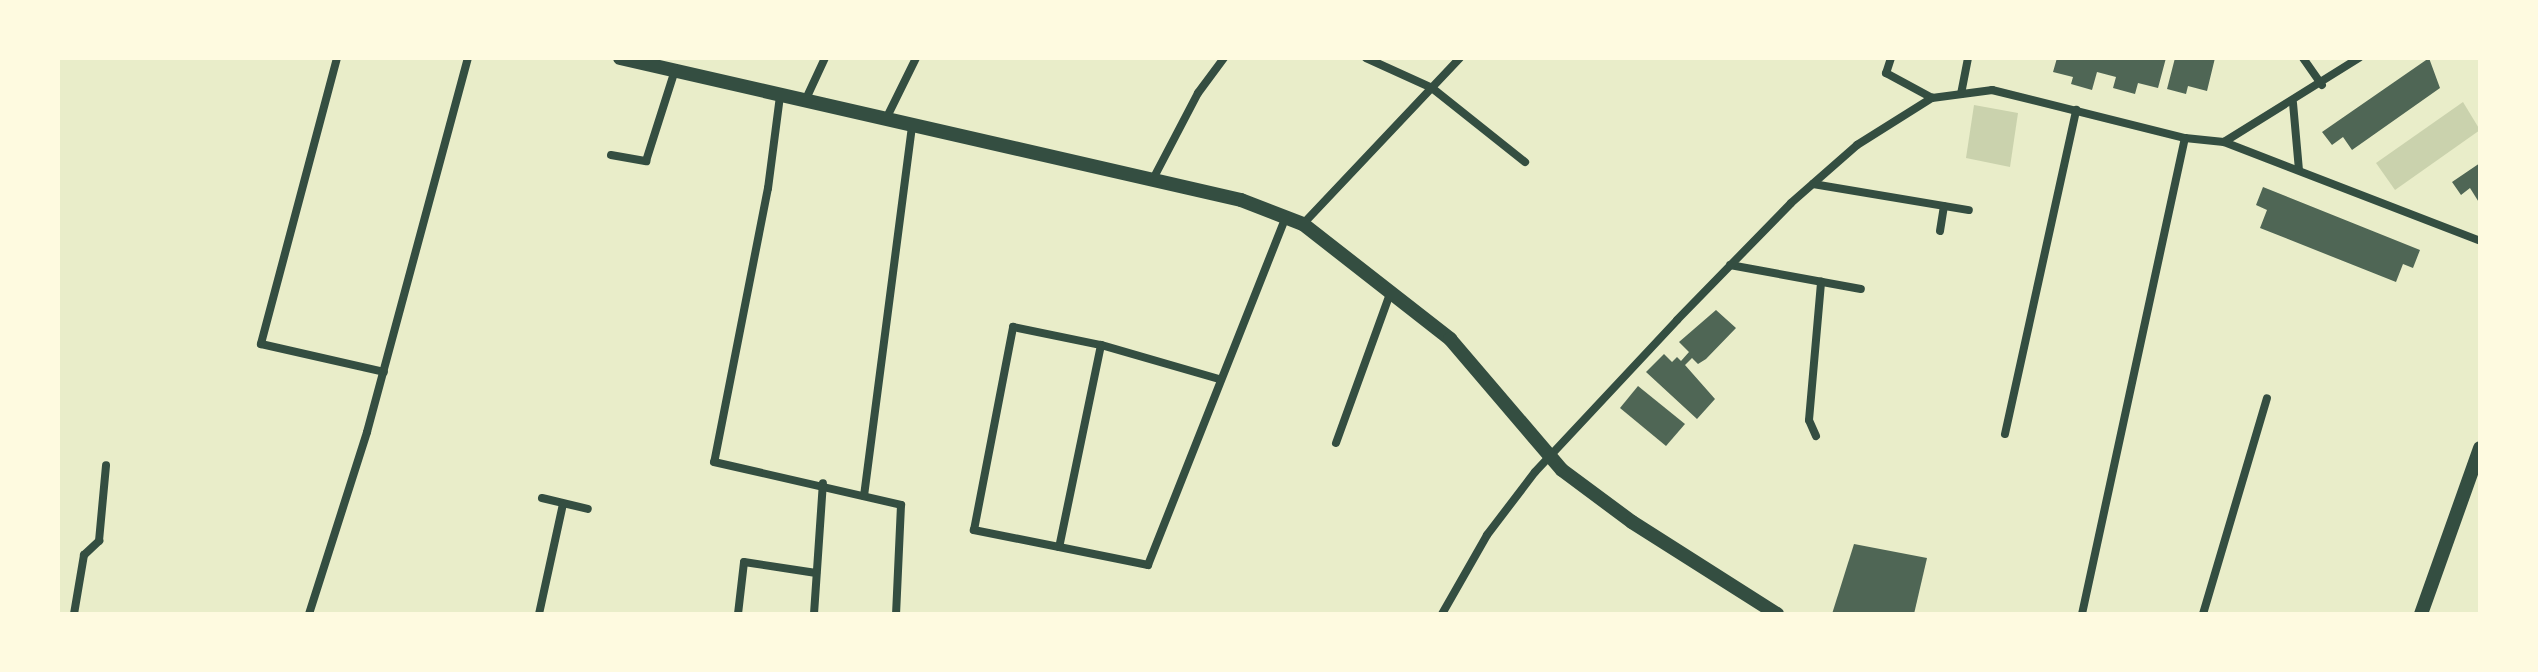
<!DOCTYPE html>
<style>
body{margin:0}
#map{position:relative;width:2538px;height:672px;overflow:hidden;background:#e9edc9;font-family:Helvetica,sans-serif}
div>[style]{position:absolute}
.green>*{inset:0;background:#cad2ad}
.building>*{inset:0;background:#4f6655}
.minor>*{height:8px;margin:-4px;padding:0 4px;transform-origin:4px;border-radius:4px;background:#344e41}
.tertiary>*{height:14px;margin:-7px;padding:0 7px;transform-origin:7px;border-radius:7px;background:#344e41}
span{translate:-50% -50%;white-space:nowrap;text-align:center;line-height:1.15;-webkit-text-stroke:6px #fefae0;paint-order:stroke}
.frame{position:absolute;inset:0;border:60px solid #fefae0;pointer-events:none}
</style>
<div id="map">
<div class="green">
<i style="clip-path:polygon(2463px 102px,2480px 130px,2395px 190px,2376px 163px)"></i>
<i style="clip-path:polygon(1974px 105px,2018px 113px,2010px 167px,1966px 158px)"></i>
</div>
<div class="building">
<i style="clip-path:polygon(2057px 58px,2166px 58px,2158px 88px,2138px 83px,2135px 94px,2113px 88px,2116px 77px,2097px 72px,2092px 90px,2071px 84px,2073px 77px,2053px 72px)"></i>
<i style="clip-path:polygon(2175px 58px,2215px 58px,2207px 91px,2188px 86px,2186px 94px,2167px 89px)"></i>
<i style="clip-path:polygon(2429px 58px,2440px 88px,2352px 150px,2343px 137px,2332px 145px,2322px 132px)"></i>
<i style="clip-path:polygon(2480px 163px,2480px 204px,2470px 188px,2461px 195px,2452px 182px)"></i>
<i style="clip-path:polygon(2263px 187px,2420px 250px,2413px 268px,2403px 264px,2396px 282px,2260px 228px,2267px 210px,2256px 205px)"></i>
<i style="clip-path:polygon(1716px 310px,1736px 328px,1706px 359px,1698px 364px,1692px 358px,1685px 365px,1715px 399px,1697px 419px,1646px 372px,1664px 354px,1672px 362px,1677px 357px,1681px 361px,1689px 352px,1679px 342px)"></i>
<i style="clip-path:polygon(1638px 386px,1685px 424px,1666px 446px,1620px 408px)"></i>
<i style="clip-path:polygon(1854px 544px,1927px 558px,1914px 614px,1832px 614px)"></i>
</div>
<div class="minor">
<i style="left:337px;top:58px;width:296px;rotate:104.9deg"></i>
<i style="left:261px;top:344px;width:126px;rotate:12.8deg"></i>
<i style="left:1366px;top:58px;width:72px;rotate:24.4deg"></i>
<i style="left:1432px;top:88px;width:119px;rotate:38.5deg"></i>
<i style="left:1891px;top:58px;width:16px;rotate:108deg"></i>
<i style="left:1886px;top:73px;width:52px;rotate:28.5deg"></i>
<i style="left:2303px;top:58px;width:33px;rotate:55deg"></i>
<i style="left:1961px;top:94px;width:37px;rotate:-79deg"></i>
<i style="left:780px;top:96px;width:93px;rotate:97.4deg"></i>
<i style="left:768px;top:188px;width:279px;rotate:101.1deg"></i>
<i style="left:714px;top:462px;width:192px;rotate:12.9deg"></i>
<i style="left:901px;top:505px;width:109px;rotate:92.6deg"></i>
<i style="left:805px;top:101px;width:47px;rotate:-65.1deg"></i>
<i style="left:2293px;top:103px;width:67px;rotate:84.9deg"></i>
<i style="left:886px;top:119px;width:68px;rotate:-63.8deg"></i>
<i style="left:2224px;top:142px;width:159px;rotate:-31.9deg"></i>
<i style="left:611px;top:155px;width:36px;rotate:10deg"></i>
<i style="left:646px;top:161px;width:96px;rotate:-72.3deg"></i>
<i style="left:1152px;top:181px;width:99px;rotate:-62.4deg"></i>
<i style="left:1198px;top:93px;width:44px;rotate:-53.4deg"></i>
<i style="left:1813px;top:184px;width:158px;rotate:9.5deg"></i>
<i style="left:1303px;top:224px;width:228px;rotate:-46.6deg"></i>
<i style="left:1940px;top:231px;width:25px;rotate:-81deg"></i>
<i style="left:1730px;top:265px;width:133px;rotate:10.4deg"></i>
<i style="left:1219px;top:379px;width:123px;rotate:-163.9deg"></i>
<i style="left:1101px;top:345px;width:206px;rotate:101.7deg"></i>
<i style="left:1059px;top:547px;width:91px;rotate:11.4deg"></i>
<i style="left:1148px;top:565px;width:374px;rotate:-68.4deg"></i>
<i style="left:2005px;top:434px;width:332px;rotate:-77.6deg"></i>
<i style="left:1816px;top:436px;width:17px;rotate:-114deg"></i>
<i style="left:1809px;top:420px;width:139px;rotate:-85deg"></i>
<i style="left:1336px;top:443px;width:162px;rotate:-70.1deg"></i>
<i style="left:864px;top:496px;width:372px;rotate:-82.6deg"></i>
<i style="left:542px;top:498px;width:47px;rotate:13.4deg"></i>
<i style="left:1059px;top:547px;width:87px;rotate:-168.7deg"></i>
<i style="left:974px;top:530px;width:207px;rotate:-79.1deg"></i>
<i style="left:1013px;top:327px;width:90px;rotate:11.6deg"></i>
<i style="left:74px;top:614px;width:60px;rotate:-80.4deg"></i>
<i style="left:84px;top:555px;width:21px;rotate:-43deg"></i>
<i style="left:99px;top:541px;width:76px;rotate:-84.7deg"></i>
<i style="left:309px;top:614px;width:191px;rotate:-72.3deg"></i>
<i style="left:367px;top:432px;width:387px;rotate:-74.9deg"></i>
<i style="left:539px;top:614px;width:113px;rotate:-77.7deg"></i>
<i style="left:738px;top:614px;width:52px;rotate:-83.4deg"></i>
<i style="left:744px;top:562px;width:73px;rotate:8.7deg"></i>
<i style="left:814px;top:614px;width:131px;rotate:-86.1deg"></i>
<i style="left:1442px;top:614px;width:91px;rotate:-60.3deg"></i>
<i style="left:1487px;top:535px;width:79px;rotate:-52.7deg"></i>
<i style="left:1535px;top:472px;width:208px;rotate:-46.9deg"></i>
<i style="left:1677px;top:320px;width:163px;rotate:-45.7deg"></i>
<i style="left:1791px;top:203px;width:88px;rotate:-41.3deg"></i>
<i style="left:1857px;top:145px;width:89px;rotate:-32.1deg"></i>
<i style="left:1932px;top:98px;width:61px;rotate:-7.6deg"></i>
<i style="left:1992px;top:90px;width:199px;rotate:14deg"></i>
<i style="left:2185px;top:138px;width:39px;rotate:6deg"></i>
<i style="left:2224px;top:142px;width:274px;rotate:21.1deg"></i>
<i style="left:2082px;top:614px;width:487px;rotate:-77.8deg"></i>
<i style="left:2203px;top:614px;width:225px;rotate:-73.5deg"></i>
</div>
<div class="tertiary">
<i style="left:620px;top:58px;width:637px;rotate:12.88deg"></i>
<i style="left:1241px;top:200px;width:66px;rotate:21.2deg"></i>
<i style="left:1303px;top:224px;width:187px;rotate:38deg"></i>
<i style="left:1450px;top:339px;width:172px;rotate:49.5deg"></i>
<i style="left:1562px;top:470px;width:87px;rotate:36.6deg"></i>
<i style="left:1632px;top:522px;width:172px;rotate:32.4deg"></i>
<i style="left:2421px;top:614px;width:176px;rotate:-70.4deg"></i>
</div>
<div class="frame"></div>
</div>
